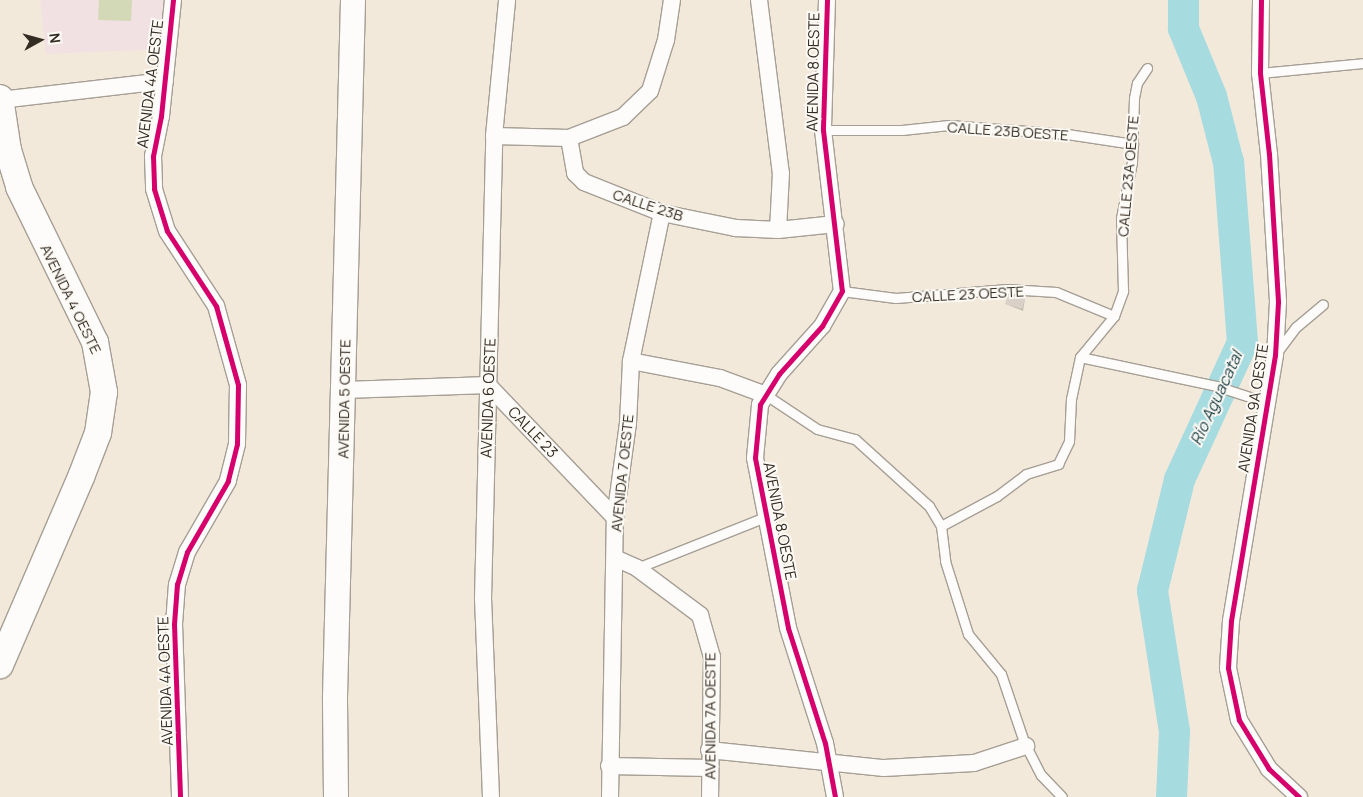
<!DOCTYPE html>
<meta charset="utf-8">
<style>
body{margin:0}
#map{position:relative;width:1363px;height:797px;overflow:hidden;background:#f2e9db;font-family:Manrope,sans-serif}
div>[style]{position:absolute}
.education>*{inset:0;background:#f1e1e3}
.green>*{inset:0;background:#d3d9b7}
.shadow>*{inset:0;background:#0003}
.river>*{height:31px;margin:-15.5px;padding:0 15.5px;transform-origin:15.5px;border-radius:15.5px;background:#a6dbe0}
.building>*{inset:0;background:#d9d1c7}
.roads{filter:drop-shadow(1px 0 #a69f95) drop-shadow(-1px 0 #a69f95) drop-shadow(0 1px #a69f95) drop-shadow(0 -1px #a69f95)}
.lane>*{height:9px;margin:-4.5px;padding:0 4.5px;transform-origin:4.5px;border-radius:4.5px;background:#fdfcfa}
.street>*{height:16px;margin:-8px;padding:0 8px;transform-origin:8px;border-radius:8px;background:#fdfcfa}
.secondary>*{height:24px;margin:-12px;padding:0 12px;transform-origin:12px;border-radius:12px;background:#fdfcfa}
.primary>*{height:26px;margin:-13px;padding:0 13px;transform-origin:13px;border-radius:13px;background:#fdfcfa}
.cycleway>*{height:5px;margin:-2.5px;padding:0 2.5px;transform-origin:2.5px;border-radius:2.5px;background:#d6006c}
span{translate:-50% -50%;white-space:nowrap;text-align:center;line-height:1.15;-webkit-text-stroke:4px #fdf9f4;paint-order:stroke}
.street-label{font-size:15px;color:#332c23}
.water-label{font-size:16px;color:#163d42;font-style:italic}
.north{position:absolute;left:15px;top:15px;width:50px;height:50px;-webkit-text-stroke:4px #fdf9f4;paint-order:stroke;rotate:83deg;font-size:14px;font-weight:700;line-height:20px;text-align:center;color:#332c23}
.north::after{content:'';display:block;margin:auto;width:18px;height:22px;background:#332c23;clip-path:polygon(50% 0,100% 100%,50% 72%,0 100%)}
</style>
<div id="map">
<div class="education">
<i style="clip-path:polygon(40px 0,173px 0,167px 49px,46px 54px)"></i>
</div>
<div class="green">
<i style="clip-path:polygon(99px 0,132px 0,131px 21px,98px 20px)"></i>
</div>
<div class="shadow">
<i style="clip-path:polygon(1025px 298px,1023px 311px,1006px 304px)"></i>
</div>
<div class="river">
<i style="left:1171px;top:797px;width:66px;rotate:-87.4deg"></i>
<i style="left:1174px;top:731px;width:143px;rotate:-98.9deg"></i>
<i style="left:1152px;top:590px;width:114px;rotate:-76.3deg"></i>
<i style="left:1179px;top:479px;width:151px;rotate:-65.3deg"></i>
<i style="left:1242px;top:342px;width:181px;rotate:-94.4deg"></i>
<i style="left:1228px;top:162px;width:68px;rotate:-104.4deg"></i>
<i style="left:1211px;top:96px;width:74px;rotate:-112.4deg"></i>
<i style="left:1183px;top:28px;width:28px;rotate:-90deg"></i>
</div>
<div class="building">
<i style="clip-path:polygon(1008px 295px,1026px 296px,1022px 309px,1005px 304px)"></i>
</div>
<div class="roads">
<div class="lane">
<i style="left:1260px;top:73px;width:103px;rotate:-5.5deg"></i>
<i style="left:823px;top:130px;width:79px"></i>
<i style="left:902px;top:130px;width:47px;rotate:-6.1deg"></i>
<i style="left:949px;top:125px;width:118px;rotate:4.4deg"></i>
<i style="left:1067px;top:134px;width:67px;rotate:8.6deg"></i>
<i style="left:842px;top:291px;width:54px;rotate:7.4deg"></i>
<i style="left:896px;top:298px;width:112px;rotate:-4.6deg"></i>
<i style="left:1008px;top:289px;width:48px;rotate:3.6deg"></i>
<i style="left:1056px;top:292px;width:63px;rotate:22.5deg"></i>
<i style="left:1114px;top:316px;width:53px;rotate:129.7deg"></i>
<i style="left:1080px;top:357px;width:139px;rotate:12deg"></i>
<i style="left:1216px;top:386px;width:55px;rotate:18.1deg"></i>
<i style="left:1114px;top:316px;width:27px;rotate:-70deg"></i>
<i style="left:1123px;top:291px;width:73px;rotate:-91.6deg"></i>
<i style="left:1121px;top:218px;width:57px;rotate:-78.9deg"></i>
<i style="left:1132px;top:162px;width:64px;rotate:-88.2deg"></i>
<i style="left:1134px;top:98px;width:15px;rotate:-79deg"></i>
<i style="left:1137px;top:83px;width:18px;rotate:-56deg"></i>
<i style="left:1277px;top:352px;width:31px;rotate:-53deg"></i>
<i style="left:1296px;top:327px;width:35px;rotate:-40deg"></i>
<i style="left:766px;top:395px;width:61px;rotate:33.7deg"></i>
<i style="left:817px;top:429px;width:39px;rotate:15deg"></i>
<i style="left:855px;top:439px;width:100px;rotate:42.2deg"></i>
<i style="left:929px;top:506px;width:23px;rotate:59deg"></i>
<i style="left:941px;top:526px;width:35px;rotate:83deg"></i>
<i style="left:945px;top:561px;width:77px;rotate:72.5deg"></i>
<i style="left:968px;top:634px;width:52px;rotate:50.5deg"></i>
<i style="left:1001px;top:674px;width:72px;rotate:71.3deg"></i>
<i style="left:1024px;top:742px;width:37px;rotate:63deg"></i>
<i style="left:1041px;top:775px;width:30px;rotate:46deg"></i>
<i style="left:941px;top:526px;width:64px;rotate:-28.2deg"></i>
<i style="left:997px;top:496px;width:36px;rotate:-37deg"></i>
<i style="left:1026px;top:474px;width:34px;rotate:-17deg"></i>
<i style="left:1058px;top:464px;width:25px;rotate:-64deg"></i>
<i style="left:1069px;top:441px;width:42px;rotate:-87.3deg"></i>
<i style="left:1071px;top:399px;width:43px;rotate:-77.9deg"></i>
<i style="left:637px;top:568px;width:138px;rotate:-21.7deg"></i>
</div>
<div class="street">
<i style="left:173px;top:0;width:117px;rotate:95.9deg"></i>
<i style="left:161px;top:116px;width:41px;rotate:101.3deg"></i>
<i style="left:153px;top:156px;width:33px;rotate:88deg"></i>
<i style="left:154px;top:189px;width:44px;rotate:72.8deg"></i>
<i style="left:167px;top:231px;width:90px;rotate:56.8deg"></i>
<i style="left:216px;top:306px;width:82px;rotate:74.4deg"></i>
<i style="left:238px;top:385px;width:59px;rotate:91deg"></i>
<i style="left:237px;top:444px;width:38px;rotate:104deg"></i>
<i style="left:228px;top:481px;width:82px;rotate:120deg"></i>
<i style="left:187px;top:552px;width:34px;rotate:107deg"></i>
<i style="left:177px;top:584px;width:40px;rotate:94.3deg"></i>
<i style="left:174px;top:624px;width:173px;rotate:88deg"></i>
<i style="left:759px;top:0;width:174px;rotate:82.8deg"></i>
<i style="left:781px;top:173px;width:57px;rotate:93deg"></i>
<i style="left:827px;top:0;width:130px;rotate:91.8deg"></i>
<i style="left:823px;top:130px;width:162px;rotate:83.3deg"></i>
<i style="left:842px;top:291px;width:40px;rotate:119.7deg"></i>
<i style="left:822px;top:326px;width:64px;rotate:131.9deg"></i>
<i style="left:779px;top:374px;width:36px;rotate:122deg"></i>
<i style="left:760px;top:405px;width:53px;rotate:95.4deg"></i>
<i style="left:755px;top:458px;width:173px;rotate:79deg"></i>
<i style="left:788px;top:628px;width:121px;rotate:72.2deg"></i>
<i style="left:825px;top:743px;width:55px;rotate:79.5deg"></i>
<i style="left:1261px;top:0;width:73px;rotate:90.8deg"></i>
<i style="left:1260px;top:73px;width:81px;rotate:83.7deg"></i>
<i style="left:1269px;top:154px;width:148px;rotate:86.5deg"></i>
<i style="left:1278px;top:302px;width:53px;rotate:93.2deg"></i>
<i style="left:1275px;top:355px;width:270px;rotate:99.4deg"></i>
<i style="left:1231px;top:621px;width:47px;rotate:93.7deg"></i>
<i style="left:1228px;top:668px;width:53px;rotate:78.1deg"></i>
<i style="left:1239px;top:720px;width:57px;rotate:58.5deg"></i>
<i style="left:1269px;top:769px;width:41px;rotate:43deg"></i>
<i style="left:0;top:100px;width:166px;rotate:-6.6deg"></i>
<i style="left:494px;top:136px;width:75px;rotate:1.5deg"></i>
<i style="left:569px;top:138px;width:36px;rotate:80deg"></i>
<i style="left:575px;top:173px;width:13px;rotate:45deg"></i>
<i style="left:584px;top:182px;width:84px;rotate:21.7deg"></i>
<i style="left:662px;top:213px;width:76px;rotate:11.5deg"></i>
<i style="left:736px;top:228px;width:42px;rotate:2.7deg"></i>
<i style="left:778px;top:230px;width:58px;rotate:-5.9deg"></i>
<i style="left:569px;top:138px;width:58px;rotate:-21.3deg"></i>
<i style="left:623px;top:117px;width:37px;rotate:-44deg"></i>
<i style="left:650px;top:91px;width:53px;rotate:-72.6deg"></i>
<i style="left:666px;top:40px;width:40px;rotate:-81.5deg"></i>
<i style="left:631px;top:361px;width:91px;rotate:10.8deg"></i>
<i style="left:720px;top:378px;width:49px;rotate:20.3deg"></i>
<i style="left:345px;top:390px;width:143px;rotate:-2deg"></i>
<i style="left:488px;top:385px;width:184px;rotate:46.3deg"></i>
<i style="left:615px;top:558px;width:24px;rotate:24deg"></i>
<i style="left:637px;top:568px;width:79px;rotate:36.7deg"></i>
<i style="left:700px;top:615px;width:44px;rotate:74.1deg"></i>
<i style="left:712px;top:657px;width:140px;rotate:90.8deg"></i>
<i style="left:709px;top:750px;width:176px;rotate:5.9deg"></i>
<i style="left:884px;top:768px;width:90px;rotate:-3.2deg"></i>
<i style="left:974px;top:763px;width:55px;rotate:-18.1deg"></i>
<i style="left:609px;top:766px;width:101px;rotate:1.1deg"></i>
<i style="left:491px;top:797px;width:198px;rotate:-92.3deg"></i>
<i style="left:483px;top:599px;width:463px;rotate:-88.6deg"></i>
<i style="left:494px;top:136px;width:137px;rotate:-84.5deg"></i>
<i style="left:610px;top:797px;width:279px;rotate:-89deg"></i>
<i style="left:615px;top:518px;width:96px;rotate:-82.2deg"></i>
<i style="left:628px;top:423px;width:62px;rotate:-87.2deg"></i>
<i style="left:631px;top:361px;width:151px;rotate:-78.2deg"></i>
</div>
<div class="secondary">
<i style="left:336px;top:797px;width:100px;rotate:-90.6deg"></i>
<i style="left:335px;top:697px;width:697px;rotate:-88.52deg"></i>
</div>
<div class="primary">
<i style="left:0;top:98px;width:53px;rotate:81.3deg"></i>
<i style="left:8px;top:150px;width:39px;rotate:73deg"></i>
<i style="left:19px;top:187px;width:173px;rotate:63.9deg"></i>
<i style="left:95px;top:342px;width:51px;rotate:79.8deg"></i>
<i style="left:104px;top:392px;width:41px;rotate:98.3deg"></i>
<i style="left:98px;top:433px;width:47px;rotate:111.1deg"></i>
<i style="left:81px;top:477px;width:205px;rotate:113.3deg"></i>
</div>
</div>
<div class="cycleway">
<i style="left:173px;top:0;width:117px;rotate:95.9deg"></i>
<i style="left:161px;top:116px;width:41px;rotate:101.3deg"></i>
<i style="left:153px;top:156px;width:33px;rotate:88deg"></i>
<i style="left:154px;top:189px;width:44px;rotate:72.8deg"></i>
<i style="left:167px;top:231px;width:90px;rotate:56.8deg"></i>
<i style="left:216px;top:306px;width:82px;rotate:74.4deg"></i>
<i style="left:238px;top:385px;width:59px;rotate:91deg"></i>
<i style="left:237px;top:444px;width:38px;rotate:104deg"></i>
<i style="left:228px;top:481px;width:82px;rotate:120deg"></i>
<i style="left:187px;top:552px;width:34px;rotate:107deg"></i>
<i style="left:177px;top:584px;width:40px;rotate:94.3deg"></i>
<i style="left:174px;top:624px;width:173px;rotate:88deg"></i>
<i style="left:827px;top:0;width:130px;rotate:91.8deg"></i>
<i style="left:823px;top:130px;width:162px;rotate:83.3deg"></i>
<i style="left:842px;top:291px;width:40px;rotate:119.7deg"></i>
<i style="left:822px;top:326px;width:64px;rotate:131.9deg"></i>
<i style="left:779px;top:374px;width:36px;rotate:122deg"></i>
<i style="left:760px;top:405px;width:53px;rotate:95.4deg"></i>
<i style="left:755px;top:458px;width:173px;rotate:79deg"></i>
<i style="left:788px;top:628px;width:121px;rotate:72.2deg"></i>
<i style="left:825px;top:743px;width:55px;rotate:79.5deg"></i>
<i style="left:1261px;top:0;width:73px;rotate:90.8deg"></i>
<i style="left:1260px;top:73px;width:81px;rotate:83.7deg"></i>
<i style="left:1269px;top:154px;width:148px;rotate:86.5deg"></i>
<i style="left:1278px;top:302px;width:53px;rotate:93.2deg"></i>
<i style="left:1275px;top:355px;width:270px;rotate:99.4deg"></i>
<i style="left:1231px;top:621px;width:47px;rotate:93.7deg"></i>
<i style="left:1228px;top:668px;width:53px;rotate:78.1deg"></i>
<i style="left:1239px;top:720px;width:57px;rotate:58.5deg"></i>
<i style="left:1269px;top:769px;width:41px;rotate:43deg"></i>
</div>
<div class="street-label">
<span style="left:813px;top:72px;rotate:-89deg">AVENIDA 8 OESTE</span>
<span style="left:150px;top:84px;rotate:-83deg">AVENIDA 4A OESTE</span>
<span style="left:1008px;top:131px;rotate:4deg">CALLE 23B OESTE</span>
<span style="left:1128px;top:176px;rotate:-85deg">CALLE 23A OESTE</span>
<span style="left:648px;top:205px;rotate:18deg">CALLE 23B</span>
<span style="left:968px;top:294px;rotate:-3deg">CALLE 23 OESTE</span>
<span style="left:71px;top:299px;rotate:64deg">AVENIDA 4 OESTE</span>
<span style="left:488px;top:398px;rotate:-88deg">AVENIDA 6 OESTE</span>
<span style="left:344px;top:399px;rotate:-89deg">AVENIDA 5 OESTE</span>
<span style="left:1253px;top:408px;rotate:-81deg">AVENIDA 9A OESTE</span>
<span style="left:533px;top:432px;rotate:46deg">CALLE 23</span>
<span style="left:622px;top:473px;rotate:-84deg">AVENIDA 7 OESTE</span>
<span style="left:780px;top:521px;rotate:79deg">AVENIDA 8 OESTE</span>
<span style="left:165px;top:681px;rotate:-92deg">AVENIDA 4A OESTE</span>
<span style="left:710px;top:716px;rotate:-90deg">AVENIDA 7A OESTE</span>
</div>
<div class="water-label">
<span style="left:1216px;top:398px;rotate:-65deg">Río Aguacatal</span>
</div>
<div class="north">N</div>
</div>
